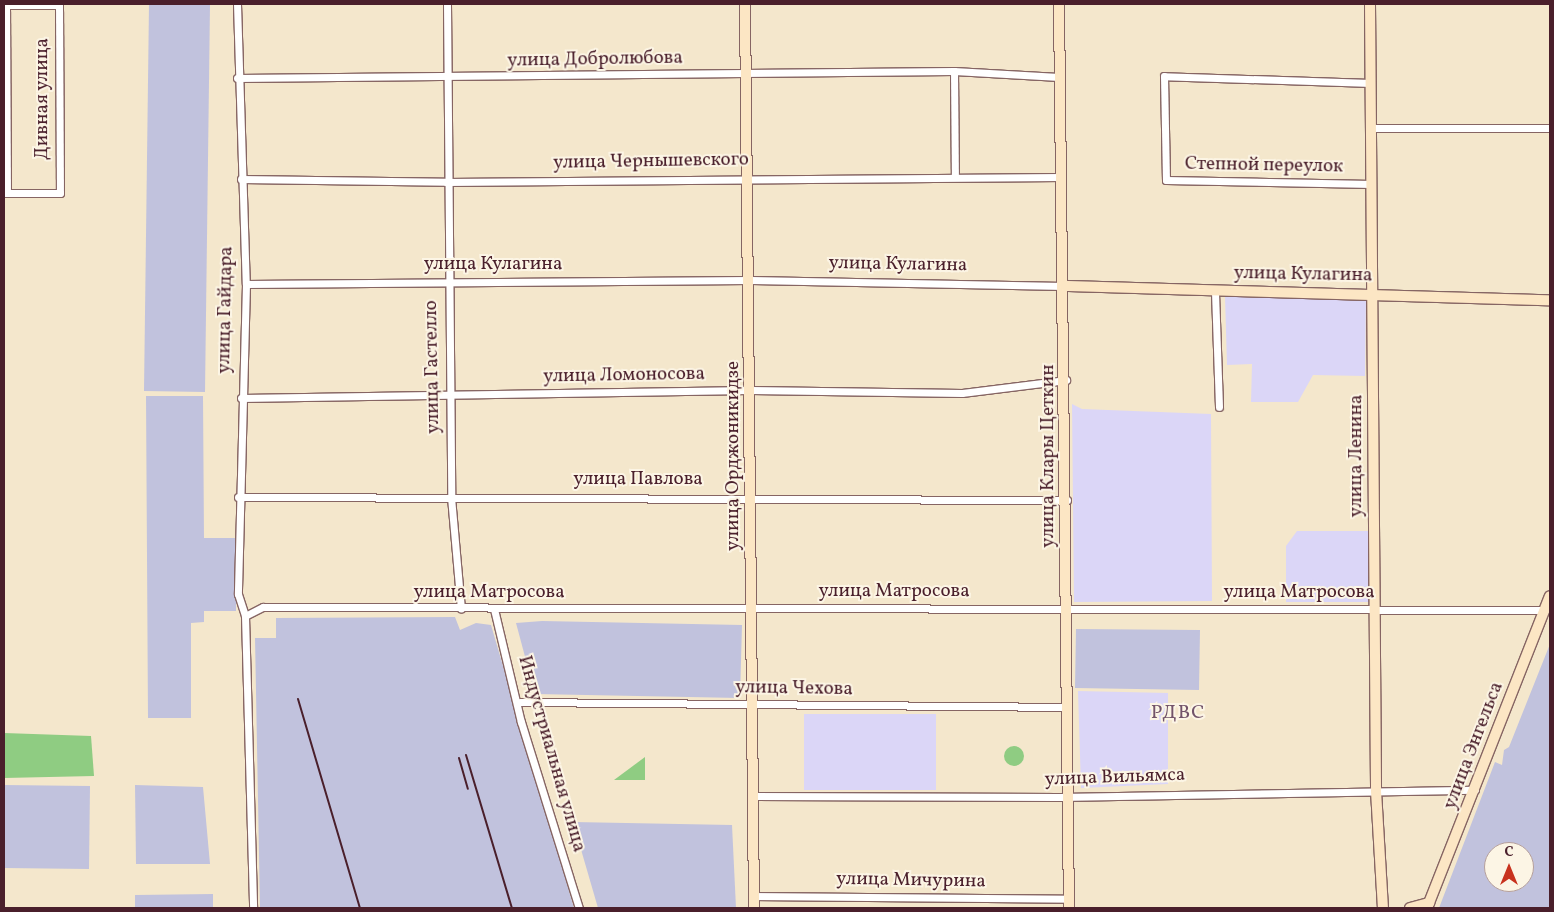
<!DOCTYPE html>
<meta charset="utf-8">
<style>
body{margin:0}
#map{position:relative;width:1554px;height:912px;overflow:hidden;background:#f4e7cc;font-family:Vollkorn,serif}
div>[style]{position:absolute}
.built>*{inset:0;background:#dbd6f7}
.industrial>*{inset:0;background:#c1c2dd}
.green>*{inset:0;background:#8fcc82}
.round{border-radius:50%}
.roads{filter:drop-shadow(1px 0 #866563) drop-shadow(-1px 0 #866563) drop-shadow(0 1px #866563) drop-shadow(0 -1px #866563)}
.street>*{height:7px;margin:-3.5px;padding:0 3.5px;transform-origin:3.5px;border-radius:3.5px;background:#fff}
.secondary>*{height:10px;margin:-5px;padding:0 5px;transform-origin:5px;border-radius:5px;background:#fce6c4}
.rail>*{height:2px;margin:-1px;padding:0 1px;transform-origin:1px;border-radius:1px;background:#4a1f2b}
span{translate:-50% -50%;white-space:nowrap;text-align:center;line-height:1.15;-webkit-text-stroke:4px #fcf5e5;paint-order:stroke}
.street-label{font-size:19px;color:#4a1f2b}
.neighbourhood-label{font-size:20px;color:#72536a;letter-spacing:1px}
.frame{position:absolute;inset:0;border:5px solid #4a1f2b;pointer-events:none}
.north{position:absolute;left:1484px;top:842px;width:50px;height:50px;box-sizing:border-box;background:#fcf5e5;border:1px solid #b59f9b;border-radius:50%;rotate:0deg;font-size:14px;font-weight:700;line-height:20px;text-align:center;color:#4a1f2b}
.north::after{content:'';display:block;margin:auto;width:18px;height:22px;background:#c8321e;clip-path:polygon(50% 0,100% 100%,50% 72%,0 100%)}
</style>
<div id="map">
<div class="built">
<i style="clip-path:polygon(1225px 297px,1366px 297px,1365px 376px,1313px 375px,1298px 402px,1251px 402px,1252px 364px,1227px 365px)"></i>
<i style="clip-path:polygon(1072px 404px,1082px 409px,1211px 414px,1212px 601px,1074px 602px)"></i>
<i style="clip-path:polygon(1297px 531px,1370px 531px,1371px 602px,1286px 602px,1286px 546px)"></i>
<i style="clip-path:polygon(1078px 691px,1168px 693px,1168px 784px,1081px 788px)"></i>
<i style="clip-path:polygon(804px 714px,936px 714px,936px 790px,804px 790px)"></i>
</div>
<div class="industrial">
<i style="clip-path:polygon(149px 4px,210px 4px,205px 392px,144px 391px)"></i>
<i style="clip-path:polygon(146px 396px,203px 396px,204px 538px,236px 538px,236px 611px,204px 611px,204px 622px,191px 623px,191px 718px,148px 718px)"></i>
<i style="clip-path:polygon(455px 617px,460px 630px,476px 623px,491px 625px,574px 908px,260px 908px,255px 638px,276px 638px,276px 618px)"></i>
<i style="clip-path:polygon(542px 621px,742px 625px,740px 698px,535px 694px,516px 623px)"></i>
<i style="clip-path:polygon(1076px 629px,1200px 630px,1199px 690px,1075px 688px)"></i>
<i style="clip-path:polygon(evenodd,1550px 644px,1550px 908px,1439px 908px,1495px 762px,1502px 765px,1504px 750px,1509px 747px,1550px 644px,1494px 852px,1524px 852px,1524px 882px,1494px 882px,1494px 852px)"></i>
<i style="clip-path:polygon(4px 785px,90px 786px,89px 869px,4px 868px)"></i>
<i style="clip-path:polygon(135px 785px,203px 787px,210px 864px,136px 864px)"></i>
<i style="clip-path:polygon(573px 822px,732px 825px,736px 908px,598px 908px)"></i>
<i style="clip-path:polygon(213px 894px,213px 908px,135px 908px,135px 895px)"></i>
</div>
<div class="green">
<i style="clip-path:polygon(4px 733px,91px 736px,94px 776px,4px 778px)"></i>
<i class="round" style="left:1004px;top:746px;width:20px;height:20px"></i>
<i style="clip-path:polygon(645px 757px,645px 780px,614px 780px)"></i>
</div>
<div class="roads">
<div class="street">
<i style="left:237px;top:4px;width:280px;rotate:88.2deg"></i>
<i style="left:246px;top:284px;width:310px;rotate:91.5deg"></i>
<i style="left:238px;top:594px;width:23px;rotate:72deg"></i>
<i style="left:245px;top:616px;width:292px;rotate:88.4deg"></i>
<i style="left:447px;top:4px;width:493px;rotate:89.5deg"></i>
<i style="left:451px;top:497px;width:112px;rotate:84.9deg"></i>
<i style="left:4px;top:5px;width:55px"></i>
<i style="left:59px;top:5px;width:188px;rotate:89.7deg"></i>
<i style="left:60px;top:193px;width:56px;rotate:180deg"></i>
<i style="left:6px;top:5px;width:188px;rotate:89.7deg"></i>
<i style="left:954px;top:71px;width:105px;rotate:89.5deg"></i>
<i style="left:237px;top:78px;width:717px;rotate:-0.56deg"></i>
<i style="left:954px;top:71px;width:105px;rotate:3.3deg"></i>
<i style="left:1371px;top:83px;width:207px;rotate:-178.1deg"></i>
<i style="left:1164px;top:76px;width:104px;rotate:88.9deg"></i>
<i style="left:1166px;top:180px;width:206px;rotate:1.1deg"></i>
<i style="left:1371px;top:128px;width:179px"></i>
<i style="left:241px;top:179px;width:205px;rotate:0.8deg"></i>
<i style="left:446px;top:182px;width:615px;rotate:-0.47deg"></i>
<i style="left:246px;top:284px;width:503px;rotate:-0.46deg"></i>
<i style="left:749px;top:280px;width:315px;rotate:1.1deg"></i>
<i style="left:1215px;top:292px;width:115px;rotate:88deg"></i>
<i style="left:241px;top:398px;width:510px;rotate:-0.9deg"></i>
<i style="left:751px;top:390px;width:211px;rotate:0.8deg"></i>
<i style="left:962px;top:393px;width:105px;rotate:-7.1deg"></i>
<i style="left:238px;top:497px;width:829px;rotate:0.21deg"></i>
<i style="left:494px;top:609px;width:116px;rotate:76.6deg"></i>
<i style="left:521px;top:722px;width:195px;rotate:72.7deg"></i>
<i style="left:245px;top:616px;width:20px;rotate:-27deg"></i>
<i style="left:263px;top:607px;width:1282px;rotate:0.13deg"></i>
<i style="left:520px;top:702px;width:548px;rotate:0.52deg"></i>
<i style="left:754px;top:796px;width:306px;rotate:0.2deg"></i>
<i style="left:1060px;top:797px;width:415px;rotate:-1deg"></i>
<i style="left:754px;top:896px;width:315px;rotate:0.5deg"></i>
</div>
<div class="secondary">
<i style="left:745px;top:4px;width:904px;rotate:89.43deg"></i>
<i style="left:1059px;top:4px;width:904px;rotate:89.37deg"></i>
<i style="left:1370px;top:4px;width:787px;rotate:89.56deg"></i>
<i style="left:1376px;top:791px;width:117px;rotate:86.6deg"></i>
<i style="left:1065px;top:286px;width:485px;rotate:1.7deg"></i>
<i style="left:1410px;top:908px;width:20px;rotate:-15deg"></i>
<i style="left:1427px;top:908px;width:335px;rotate:-68.5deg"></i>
</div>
</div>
<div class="rail">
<i style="left:298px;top:699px;width:218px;rotate:73.5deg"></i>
<i style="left:466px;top:755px;width:160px;rotate:73.3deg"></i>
<i style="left:459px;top:758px;width:32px;rotate:74deg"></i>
</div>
<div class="street-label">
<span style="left:595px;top:60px;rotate:-1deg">улица Добролюбова</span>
<span style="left:43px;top:99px;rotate:-90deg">Дивная улица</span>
<span style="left:651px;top:162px;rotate:-1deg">улица Чернышевского</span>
<span style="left:1264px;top:166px;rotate:1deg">Степной переулок</span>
<span style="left:493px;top:265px">улица Кулагина</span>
<span style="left:898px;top:265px;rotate:1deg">улица Кулагина</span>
<span style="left:1303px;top:275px;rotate:1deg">улица Кулагина</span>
<span style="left:226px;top:310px;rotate:-89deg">улица Гайдара</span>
<span style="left:433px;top:367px;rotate:-91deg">улица Гастелло</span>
<span style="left:624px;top:376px;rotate:-1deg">улица Ломоносова</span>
<span style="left:734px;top:456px;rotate:-90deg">улица Орджоникидзе</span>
<span style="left:1049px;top:456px;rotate:-90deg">улица Клары Цеткин</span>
<span style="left:1357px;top:456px;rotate:-90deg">улица Ленина</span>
<span style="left:638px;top:480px">улица Павлова</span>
<span style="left:894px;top:592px">улица Матросова</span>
<span style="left:489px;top:593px">улица Матросова</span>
<span style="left:1299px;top:593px">улица Матросова</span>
<span style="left:794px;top:689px;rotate:1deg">улица Чехова</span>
<span style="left:1474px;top:746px;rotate:-69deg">улица Энгельса</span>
<span style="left:551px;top:754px;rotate:74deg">Индустриальная улица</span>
<span style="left:1115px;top:778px;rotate:-2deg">улица Вильямса</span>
<span style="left:911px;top:881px;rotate:1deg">улица Мичурина</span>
</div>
<div class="neighbourhood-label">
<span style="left:1178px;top:713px">РДВС</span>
</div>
<div class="frame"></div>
<div class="north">С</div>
</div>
